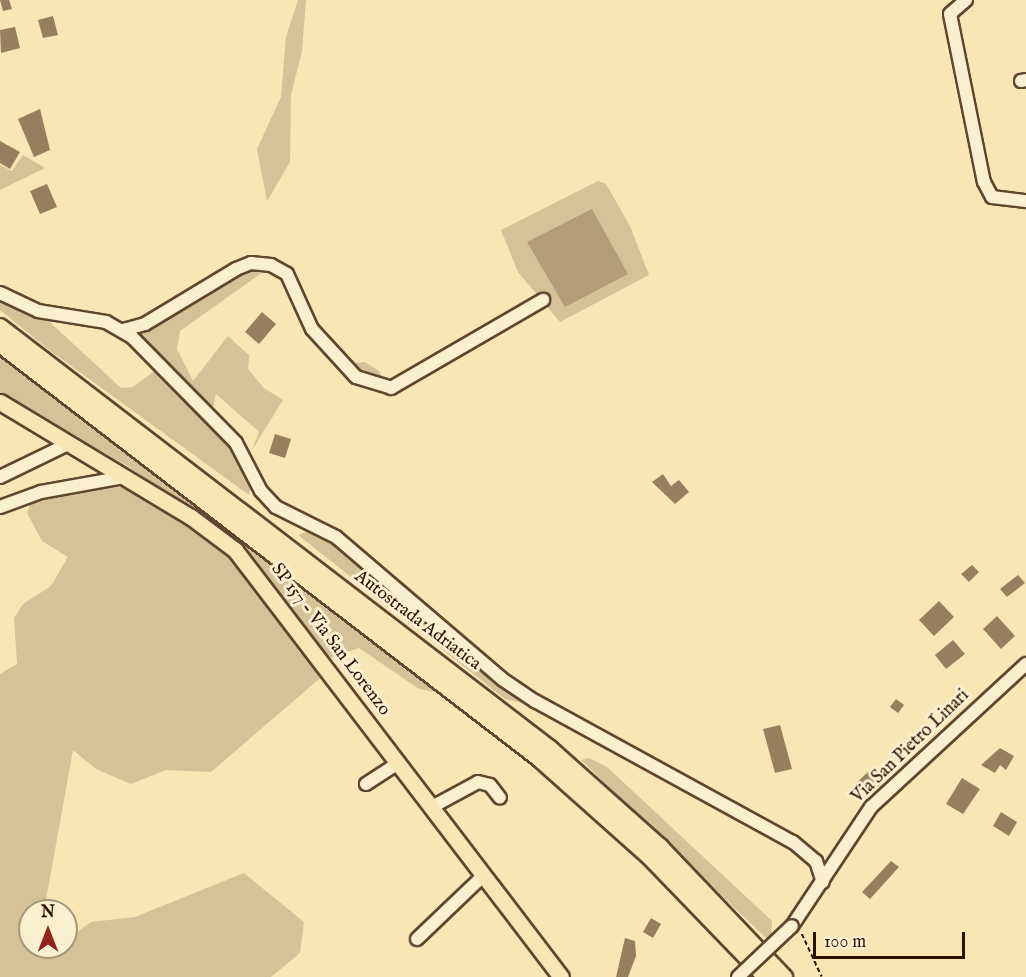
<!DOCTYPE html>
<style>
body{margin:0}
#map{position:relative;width:1026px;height:977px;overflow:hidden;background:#f8e6b5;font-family:"IM FELL English",serif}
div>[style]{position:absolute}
.green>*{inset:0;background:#d5c296}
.water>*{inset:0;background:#b39d77}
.building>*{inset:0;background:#977f5e}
.path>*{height:1.5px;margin-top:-0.75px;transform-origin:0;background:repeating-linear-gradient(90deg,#2d1000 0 4.5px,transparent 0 7.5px)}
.roads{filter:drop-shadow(2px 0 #60462d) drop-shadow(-2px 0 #60462d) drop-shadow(0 2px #60462d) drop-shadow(0 -2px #60462d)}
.minor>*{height:12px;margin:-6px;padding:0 6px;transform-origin:6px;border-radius:6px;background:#faefcf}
.major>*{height:15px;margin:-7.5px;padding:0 7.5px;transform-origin:7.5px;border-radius:7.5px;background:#f8e6b5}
.highway>*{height:16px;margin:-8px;padding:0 8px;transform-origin:8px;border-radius:8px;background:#f8e6b5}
.bridges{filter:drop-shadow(2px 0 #60462d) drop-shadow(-2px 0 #60462d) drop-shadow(0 2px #60462d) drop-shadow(0 -2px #60462d)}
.minor-bridge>*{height:12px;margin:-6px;padding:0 6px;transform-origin:6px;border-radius:6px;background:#faefcf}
span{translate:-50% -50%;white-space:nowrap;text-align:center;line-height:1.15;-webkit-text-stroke:6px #faefcf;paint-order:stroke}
.street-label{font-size:18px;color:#2d1000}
.north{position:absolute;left:18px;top:899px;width:60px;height:60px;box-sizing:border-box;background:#faefcf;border:2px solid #a8967c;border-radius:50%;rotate:0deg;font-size:16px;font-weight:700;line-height:24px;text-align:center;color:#2d1000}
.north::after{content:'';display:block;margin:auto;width:21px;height:27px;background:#8f2418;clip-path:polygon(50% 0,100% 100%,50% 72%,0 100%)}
.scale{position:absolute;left:813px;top:932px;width:152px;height:27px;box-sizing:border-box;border:3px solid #2d1000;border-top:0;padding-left:8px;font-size:18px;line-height:21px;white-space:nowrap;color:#2d1000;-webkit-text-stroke:4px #faefcf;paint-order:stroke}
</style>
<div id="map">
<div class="green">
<i style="clip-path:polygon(298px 0,306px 0,302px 51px,291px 95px,290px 162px,267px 201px,257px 149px,281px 97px,286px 37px)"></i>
<i style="clip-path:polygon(23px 155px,45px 168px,0 190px,0 165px,12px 171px)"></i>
<i style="clip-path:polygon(598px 181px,606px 184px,630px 226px,649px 275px,560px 322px,518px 272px,501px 230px)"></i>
<i style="clip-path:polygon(270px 267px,180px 331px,177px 349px,193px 381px,228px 336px,249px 355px,248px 369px,264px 388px,283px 400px,252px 450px,259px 432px,216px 394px,213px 407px,244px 446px,132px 332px,238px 271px)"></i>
<i style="clip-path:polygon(0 297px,41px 314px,121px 388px,133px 387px,157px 369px,230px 440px,252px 484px,249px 495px,49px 350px,0 310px)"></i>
<i style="clip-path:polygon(0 354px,248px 543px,440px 693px,419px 689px,359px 648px,327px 659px,243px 548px,220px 529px,129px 467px,0 393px)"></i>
<i style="clip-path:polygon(365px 362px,379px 371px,387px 385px,374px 384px,348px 364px)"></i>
<i style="clip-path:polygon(105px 486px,136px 489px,223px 546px,325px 674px,211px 772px,166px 770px,131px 784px,96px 769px,73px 750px,44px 911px,30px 911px,30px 947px,66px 947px,66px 930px,73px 935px,91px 922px,135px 917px,244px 873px,304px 922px,300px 953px,271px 977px,0 977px,0 674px,17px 664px,14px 618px,23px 604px,51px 586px,68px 557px,42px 541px,27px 513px,33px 498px)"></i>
<i style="clip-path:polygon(315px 529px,322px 530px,532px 705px,505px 699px,298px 535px)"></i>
<i style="clip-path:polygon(589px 758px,607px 767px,772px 921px,771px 943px,581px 760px)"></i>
</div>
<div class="water">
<i style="clip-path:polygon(592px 209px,628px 274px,565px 307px,527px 242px)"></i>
</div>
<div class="building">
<i style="clip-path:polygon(0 0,9px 0,12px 9px,3px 11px)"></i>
<i style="clip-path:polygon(53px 16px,58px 35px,43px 38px,38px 20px)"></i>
<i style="clip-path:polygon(15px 27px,20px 48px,1px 53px,0 30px)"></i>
<i style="clip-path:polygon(40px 109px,50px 150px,34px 157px,18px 119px)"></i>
<i style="clip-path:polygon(0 141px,20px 152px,10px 169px,0 163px)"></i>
<i style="clip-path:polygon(47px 184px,57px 207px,40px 214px,30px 191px)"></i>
<i style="clip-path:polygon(262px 312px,276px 324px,259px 344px,245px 332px)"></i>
<i style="clip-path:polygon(275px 434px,291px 439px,285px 458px,269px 453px)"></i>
<i style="clip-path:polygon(663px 474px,671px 486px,679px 480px,689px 492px,675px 504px,652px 482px)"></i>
<i style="clip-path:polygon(972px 565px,979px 572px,969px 582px,961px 574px)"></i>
<i style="clip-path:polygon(1018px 575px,1025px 583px,1007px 597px,1000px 589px)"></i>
<i style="clip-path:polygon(939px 601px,954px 617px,934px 636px,919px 620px)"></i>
<i style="clip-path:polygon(997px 616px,1015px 636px,1001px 649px,983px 629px)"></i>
<i style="clip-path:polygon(953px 640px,965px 654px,946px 669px,935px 655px)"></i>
<i style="clip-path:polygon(896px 699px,904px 705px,898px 713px,890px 707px)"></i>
<i style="clip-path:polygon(780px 725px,792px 769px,775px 773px,763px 729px)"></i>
<i style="clip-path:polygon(1000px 748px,1014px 756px,1006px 770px,1000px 765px,995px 773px,981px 765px)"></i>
<i style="clip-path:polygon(868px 772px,879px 785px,863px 800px,851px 788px)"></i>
<i style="clip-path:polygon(962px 778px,980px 789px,963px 814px,946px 804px)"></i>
<i style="clip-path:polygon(1001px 812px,1017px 822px,1009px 836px,993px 826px)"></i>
<i style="clip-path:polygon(891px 861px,899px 867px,870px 899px,862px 892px)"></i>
<i style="clip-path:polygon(651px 918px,661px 924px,653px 938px,643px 932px)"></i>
<i style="clip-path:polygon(625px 938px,635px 941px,636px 956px,628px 977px,616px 977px)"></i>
</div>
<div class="path">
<i style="left:802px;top:934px;width:47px;rotate:65.1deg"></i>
</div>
<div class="roads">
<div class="minor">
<i style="left:966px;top:0;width:21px;rotate:139deg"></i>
<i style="left:950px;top:14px;width:171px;rotate:78.6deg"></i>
<i style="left:984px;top:182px;width:17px;rotate:62deg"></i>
<i style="left:992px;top:197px;width:34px;rotate:7deg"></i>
<i style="left:1021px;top:81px;width:5px;rotate:-11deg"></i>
<i style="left:0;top:293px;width:42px;rotate:25.3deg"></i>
<i style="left:38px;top:311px;width:69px;rotate:9.2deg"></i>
<i style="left:106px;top:322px;width:30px;rotate:30deg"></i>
<i style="left:132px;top:337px;width:148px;rotate:45.5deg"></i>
<i style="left:236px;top:443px;width:54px;rotate:62.5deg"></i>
<i style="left:261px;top:491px;width:22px;rotate:47deg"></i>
<i style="left:276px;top:507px;width:67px;rotate:26.6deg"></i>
<i style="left:336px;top:537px;width:218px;rotate:40.5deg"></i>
<i style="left:502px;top:679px;width:40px;rotate:34deg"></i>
<i style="left:535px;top:701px;width:294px;rotate:28.7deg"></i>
<i style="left:793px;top:842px;width:30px;rotate:40deg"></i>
<i style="left:816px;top:861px;width:22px;rotate:72deg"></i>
<i style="left:123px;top:330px;width:23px;rotate:-15deg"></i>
<i style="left:145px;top:324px;width:106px;rotate:-31.1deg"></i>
<i style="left:236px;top:269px;width:16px;rotate:-22deg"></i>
<i style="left:251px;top:263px;width:20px;rotate:6deg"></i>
<i style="left:271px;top:265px;width:18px;rotate:29deg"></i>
<i style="left:287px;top:274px;width:60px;rotate:65.6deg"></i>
<i style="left:312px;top:329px;width:65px;rotate:47.5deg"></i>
<i style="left:356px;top:377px;width:37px;rotate:17deg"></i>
<i style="left:391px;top:388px;width:176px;rotate:-30.1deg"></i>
<i style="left:0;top:477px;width:76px;rotate:-25.9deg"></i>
<i style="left:0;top:507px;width:44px;rotate:-20.1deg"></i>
<i style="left:41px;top:492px;width:84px;rotate:-10.2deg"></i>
<i style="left:366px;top:784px;width:38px;rotate:-33deg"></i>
<i style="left:432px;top:807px;width:52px;rotate:-28.5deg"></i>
<i style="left:478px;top:782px;width:12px;rotate:14deg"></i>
<i style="left:490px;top:785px;width:16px;rotate:52deg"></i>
<i style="left:792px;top:926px;width:143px;rotate:-56.4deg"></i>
<i style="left:871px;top:807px;width:211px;rotate:-42.7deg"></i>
<i style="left:417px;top:939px;width:91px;rotate:-43.7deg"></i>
</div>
<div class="major">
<i style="left:0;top:402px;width:223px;rotate:31.1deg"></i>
<i style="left:191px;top:517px;width:55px;rotate:36.9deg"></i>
<i style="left:235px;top:550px;width:537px;rotate:52.64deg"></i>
</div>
<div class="highway">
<i style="left:0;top:327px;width:693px;rotate:37.5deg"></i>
<i style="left:550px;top:749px;width:147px;rotate:41.7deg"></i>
<i style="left:660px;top:847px;width:180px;rotate:46.4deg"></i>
<i style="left:0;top:344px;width:680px;rotate:37.53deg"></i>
<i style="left:539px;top:758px;width:146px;rotate:41.7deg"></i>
<i style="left:648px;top:855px;width:170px;rotate:46deg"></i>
</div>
</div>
<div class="bridges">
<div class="minor-bridge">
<i style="left:738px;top:977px;width:74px;rotate:-43.4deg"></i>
</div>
</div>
<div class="street-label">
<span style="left:417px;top:621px;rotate:37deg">Autostrada Adriatica</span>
<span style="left:330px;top:640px;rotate:53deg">SP 157 - Via San Lorenzo</span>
<span style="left:911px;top:747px;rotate:-44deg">Via San Pietro Linari</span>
</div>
<div class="north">N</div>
<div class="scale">100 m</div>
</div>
